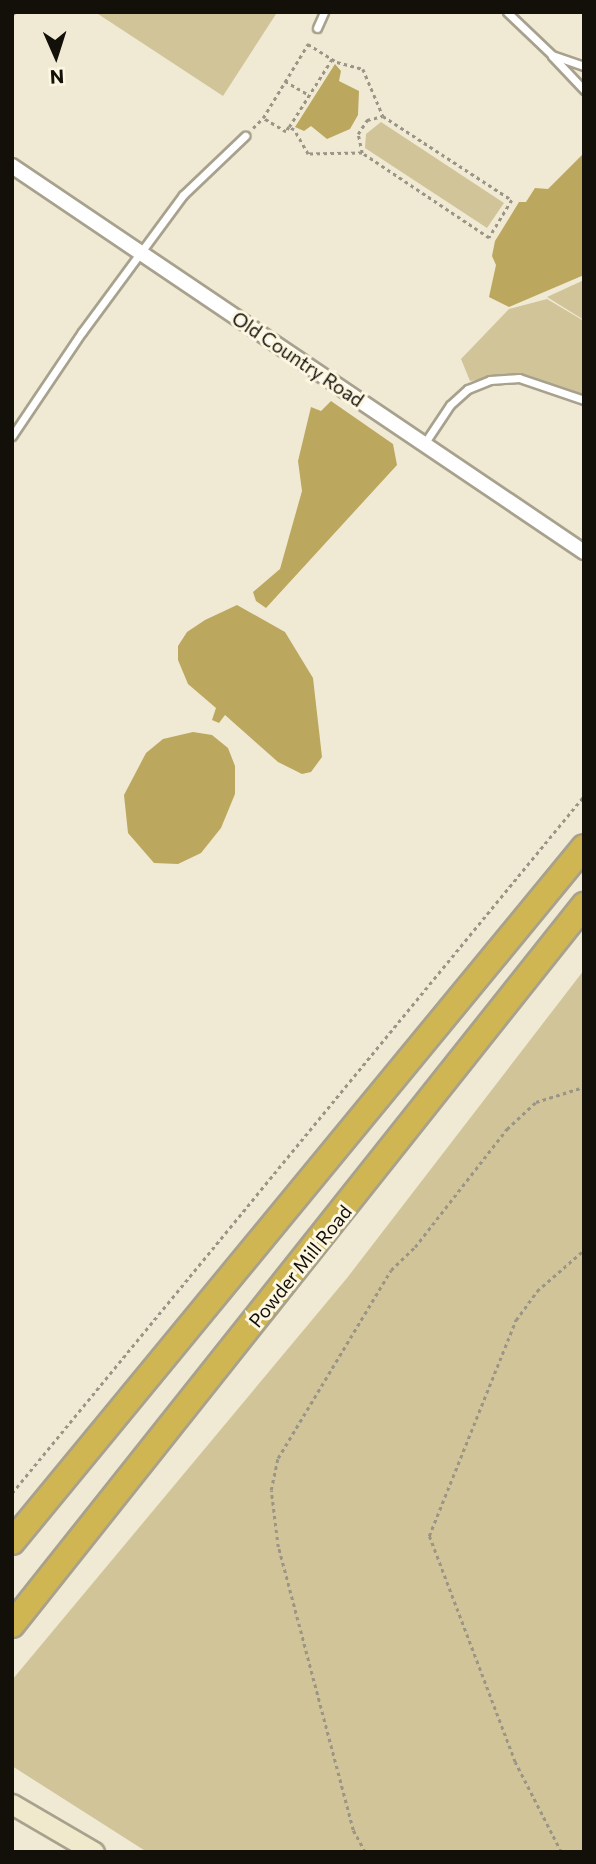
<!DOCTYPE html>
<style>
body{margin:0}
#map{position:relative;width:596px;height:1864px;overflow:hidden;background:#f0ead4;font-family:Commissioner,sans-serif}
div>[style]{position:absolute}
.green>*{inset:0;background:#d1c499}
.water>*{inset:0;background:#bba75d}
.path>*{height:2.5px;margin-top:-1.25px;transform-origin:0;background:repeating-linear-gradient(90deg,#9a9585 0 3.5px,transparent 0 7px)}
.roads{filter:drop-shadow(2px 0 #a7a18d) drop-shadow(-2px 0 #a7a18d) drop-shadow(0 2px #a7a18d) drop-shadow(0 -2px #a7a18d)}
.lane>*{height:7px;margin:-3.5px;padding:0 3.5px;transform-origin:3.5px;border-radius:3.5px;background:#fff}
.street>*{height:14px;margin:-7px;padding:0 7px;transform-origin:7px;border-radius:7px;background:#fff}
.secondary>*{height:19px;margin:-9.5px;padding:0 9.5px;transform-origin:9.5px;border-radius:9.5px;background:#f1e9cb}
.highway>*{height:24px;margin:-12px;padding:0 12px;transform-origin:12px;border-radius:12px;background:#d0b553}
span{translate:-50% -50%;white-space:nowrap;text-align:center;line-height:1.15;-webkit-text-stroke:6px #fdf7e1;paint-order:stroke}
.street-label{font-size:19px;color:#131009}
.frame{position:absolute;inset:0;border:14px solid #131009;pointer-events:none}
.north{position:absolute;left:21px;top:21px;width:70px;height:70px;-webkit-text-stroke:5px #fdf7e1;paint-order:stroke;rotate:177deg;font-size:19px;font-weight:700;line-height:28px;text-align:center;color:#131009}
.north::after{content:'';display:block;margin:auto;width:24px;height:32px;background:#131009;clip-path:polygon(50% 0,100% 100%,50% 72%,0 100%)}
</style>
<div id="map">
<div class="green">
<i style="clip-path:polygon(95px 12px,274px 12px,276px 14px,223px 96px)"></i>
<i style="clip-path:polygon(381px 122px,504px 203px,487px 228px,365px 148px,366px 134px)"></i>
<i style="clip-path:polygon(584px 280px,584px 320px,547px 297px)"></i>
<i style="clip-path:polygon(547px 299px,584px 321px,584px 396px,521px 375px,470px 381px,461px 359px,509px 309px)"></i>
<i style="clip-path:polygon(584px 970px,584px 1852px,147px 1852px,12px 1766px,12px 1680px,347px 1278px)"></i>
</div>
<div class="water">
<i style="clip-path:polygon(335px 64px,341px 71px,339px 81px,359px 91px,358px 115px,350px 129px,327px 139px,311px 126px,304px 131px,295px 127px)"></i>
<i style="clip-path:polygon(584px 153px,584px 275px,509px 307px,489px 297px,496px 265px,492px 256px,495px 241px,519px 202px,526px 202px,535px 188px,548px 189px)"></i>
<i style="clip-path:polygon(331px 401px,393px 444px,397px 465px,266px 608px,256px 601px,253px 592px,280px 569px,302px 491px,298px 461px,311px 407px,321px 411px)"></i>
<i style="clip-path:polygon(237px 605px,285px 632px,313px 678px,322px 757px,311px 772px,302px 774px,278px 762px,225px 715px,219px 723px,212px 720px,216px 708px,188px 684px,178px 660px,178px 646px,187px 632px,205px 620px)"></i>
<i style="clip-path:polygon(193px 732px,212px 735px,228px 748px,235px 766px,235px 794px,221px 828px,201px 853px,178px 864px,154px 863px,128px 833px,124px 795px,146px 753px,163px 739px)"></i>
</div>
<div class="path">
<i style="left:69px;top:12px;width:2px"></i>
<i style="left:12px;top:15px;width:4px;rotate:-45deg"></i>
<i style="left:308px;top:44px;width:34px;rotate:32deg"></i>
<i style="left:337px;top:62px;width:27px;rotate:15deg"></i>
<i style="left:363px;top:69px;width:51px;rotate:66.9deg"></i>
<i style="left:383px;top:116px;width:154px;rotate:33.1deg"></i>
<i style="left:512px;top:200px;width:44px;rotate:121.2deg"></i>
<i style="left:489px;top:238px;width:153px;rotate:-146.2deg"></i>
<i style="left:362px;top:153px;width:54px;rotate:178.9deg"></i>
<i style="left:308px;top:154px;width:28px;rotate:-120deg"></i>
<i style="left:294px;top:130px;width:6px;rotate:-149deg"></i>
<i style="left:289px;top:127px;width:6px;rotate:121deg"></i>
<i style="left:286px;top:132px;width:27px;rotate:-149deg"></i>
<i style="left:263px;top:118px;width:87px;rotate:-58.7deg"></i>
<i style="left:285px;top:81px;width:28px;rotate:30deg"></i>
<i style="left:289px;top:127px;width:80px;rotate:-57.7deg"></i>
<i style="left:253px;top:128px;width:14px;rotate:-45deg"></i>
<i style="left:362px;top:153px;width:19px;rotate:-102deg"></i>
<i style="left:358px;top:134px;width:17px;rotate:-57deg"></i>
<i style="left:367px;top:120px;width:16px;rotate:-14deg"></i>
<i style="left:12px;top:1493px;width:902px;rotate:-50.63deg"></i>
<i style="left:365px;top:1852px;width:25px;rotate:-119deg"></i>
<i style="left:353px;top:1830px;width:293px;rotate:-104.8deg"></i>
<i style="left:278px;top:1547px;width:57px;rotate:-97deg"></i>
<i style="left:271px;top:1490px;width:33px;rotate:-78deg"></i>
<i style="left:278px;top:1458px;width:219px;rotate:-59deg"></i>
<i style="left:391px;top:1270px;width:33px;rotate:-44deg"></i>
<i style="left:415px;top:1247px;width:150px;rotate:-52.1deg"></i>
<i style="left:507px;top:1129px;width:40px;rotate:-43deg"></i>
<i style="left:536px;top:1102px;width:50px;rotate:-17.4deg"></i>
<i style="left:561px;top:1852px;width:101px;rotate:-117.1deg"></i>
<i style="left:515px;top:1762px;width:242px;rotate:-110.8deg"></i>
<i style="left:429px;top:1536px;width:233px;rotate:-68.1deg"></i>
<i style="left:516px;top:1320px;width:36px;rotate:-54deg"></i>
<i style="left:537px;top:1291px;width:62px;rotate:-41.1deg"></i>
</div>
<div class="roads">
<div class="lane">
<i style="left:507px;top:12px;width:62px;rotate:43.7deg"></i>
<i style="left:552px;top:55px;width:34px;rotate:19deg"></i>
<i style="left:317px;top:28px;width:17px;rotate:-66deg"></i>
<i style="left:552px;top:56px;width:47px;rotate:46.7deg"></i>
<i style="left:12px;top:436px;width:125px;rotate:-56.1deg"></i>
<i style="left:82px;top:332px;width:170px;rotate:-53.6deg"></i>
<i style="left:183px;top:195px;width:86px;rotate:-43.6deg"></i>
<i style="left:424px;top:444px;width:47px;rotate:-56.3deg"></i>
<i style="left:450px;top:405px;width:24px;rotate:-42deg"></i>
<i style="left:468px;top:389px;width:24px;rotate:-22deg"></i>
<i style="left:490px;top:380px;width:29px;rotate:-4deg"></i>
<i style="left:519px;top:378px;width:69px;rotate:18.7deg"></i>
</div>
<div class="street">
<i style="left:12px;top:166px;width:690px;rotate:34.01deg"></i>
</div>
<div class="secondary">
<i style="left:12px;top:1804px;width:95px;rotate:30.3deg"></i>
</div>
<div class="highway">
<i style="left:12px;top:1542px;width:900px;rotate:-50.54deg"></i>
<i style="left:12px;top:1625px;width:920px;rotate:-51.53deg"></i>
</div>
</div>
<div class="street-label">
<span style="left:298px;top:359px;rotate:34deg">Old Country Road</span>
<span style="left:300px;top:1266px;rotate:-51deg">Powder Mill Road</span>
</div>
<div class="frame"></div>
<div class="north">N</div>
</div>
